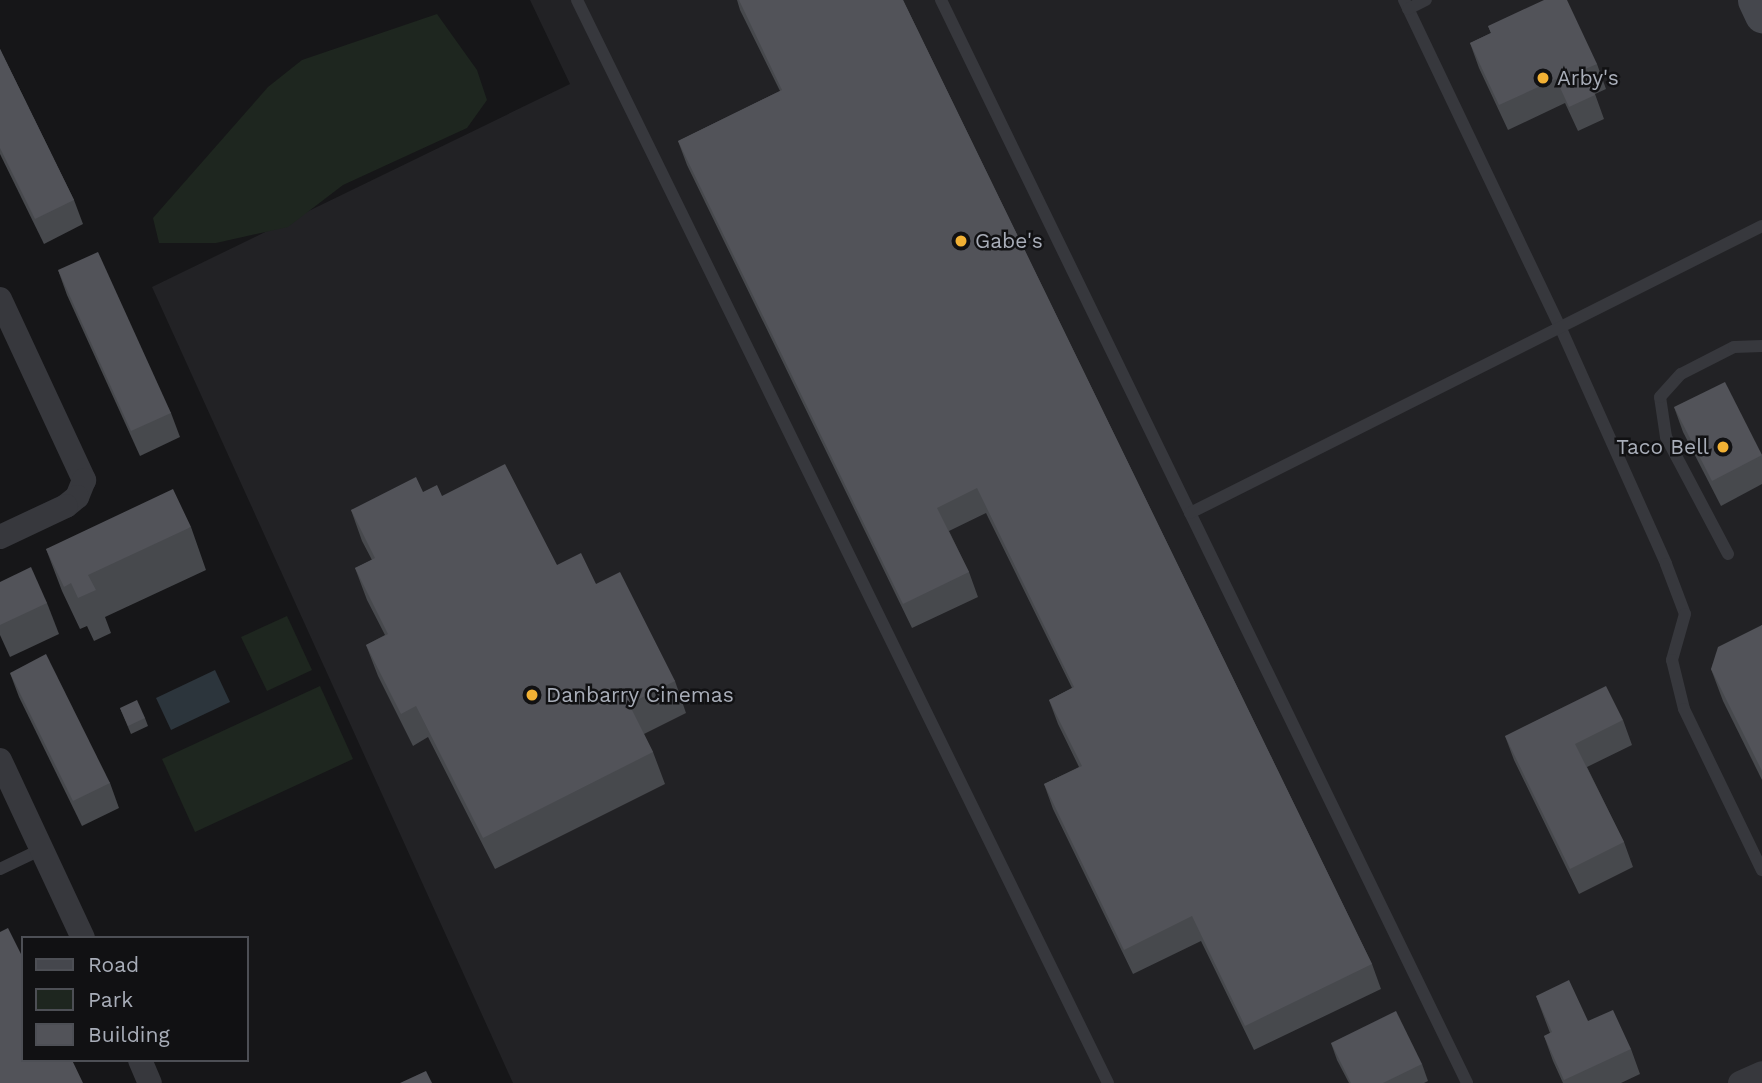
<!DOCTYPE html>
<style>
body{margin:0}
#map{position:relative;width:1762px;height:1083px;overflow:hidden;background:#161618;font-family:"Work Sans",sans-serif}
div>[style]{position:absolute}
.built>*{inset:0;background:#222225}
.green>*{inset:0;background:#1e261f}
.water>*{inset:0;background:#2c353c}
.service>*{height:12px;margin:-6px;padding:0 6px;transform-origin:6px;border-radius:6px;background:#37383d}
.minor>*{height:24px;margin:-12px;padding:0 12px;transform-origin:12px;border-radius:12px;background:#37383d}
.secondary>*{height:35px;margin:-17.5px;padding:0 17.5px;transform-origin:17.5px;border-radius:17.5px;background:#45474d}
.wall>*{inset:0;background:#47494d}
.building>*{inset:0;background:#525359}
.dots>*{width:19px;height:19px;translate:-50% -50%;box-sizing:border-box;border:4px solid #111113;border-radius:50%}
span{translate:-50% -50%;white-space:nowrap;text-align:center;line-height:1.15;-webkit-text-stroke:5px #111113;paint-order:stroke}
.poi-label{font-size:21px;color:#a8adb8}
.left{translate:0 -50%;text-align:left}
.right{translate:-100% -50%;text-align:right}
.legend{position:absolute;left:21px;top:936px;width:228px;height:126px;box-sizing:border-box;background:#111113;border:2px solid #4d4f55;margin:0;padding:9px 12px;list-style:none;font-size:21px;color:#a8adb8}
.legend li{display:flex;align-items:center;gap:14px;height:35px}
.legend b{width:35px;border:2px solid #4d4f55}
</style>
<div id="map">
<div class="built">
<i style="clip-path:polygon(530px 0,1762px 0,1762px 1083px,513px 1083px,152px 287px,570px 84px)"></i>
</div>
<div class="green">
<i style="clip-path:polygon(437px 14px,477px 70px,487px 100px,467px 128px,343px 185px,288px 227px,216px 243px,159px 243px,153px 218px,268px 87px,302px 60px)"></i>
<i style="clip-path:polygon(287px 616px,312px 670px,267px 691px,241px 637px)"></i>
<i style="clip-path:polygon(320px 686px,353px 759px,195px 832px,162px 759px)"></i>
</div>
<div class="water">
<i style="clip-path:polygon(215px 670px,230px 702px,171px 730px,156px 698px)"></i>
</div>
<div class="service">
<i style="left:577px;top:0;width:1206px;rotate:63.88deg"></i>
<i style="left:941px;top:0;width:1204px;rotate:64.09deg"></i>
<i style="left:1404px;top:0;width:367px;rotate:64.5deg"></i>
<i style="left:1562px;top:331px;width:255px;rotate:65.9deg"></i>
<i style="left:1666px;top:564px;width:53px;rotate:69.2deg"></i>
<i style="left:1685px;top:614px;width:48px;rotate:105.8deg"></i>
<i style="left:1672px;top:660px;width:50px;rotate:76.2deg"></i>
<i style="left:1684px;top:709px;width:179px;rotate:64.2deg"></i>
<i style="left:1408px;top:9px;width:20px;rotate:-27deg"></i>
<i style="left:1190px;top:513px;width:640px;rotate:-26.65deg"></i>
<i style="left:1728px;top:554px;width:132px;rotate:-117.9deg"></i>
<i style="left:1666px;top:437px;width:40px;rotate:-98.5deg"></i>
<i style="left:1660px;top:397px;width:31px;rotate:-48deg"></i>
<i style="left:1681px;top:374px;width:59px;rotate:-27deg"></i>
<i style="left:1734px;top:347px;width:28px;rotate:-2deg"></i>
<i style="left:0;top:869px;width:47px;rotate:-25.5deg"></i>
</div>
<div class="minor">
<i style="left:0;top:299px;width:200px;rotate:65.1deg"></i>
<i style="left:84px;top:480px;width:18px;rotate:112deg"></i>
<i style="left:77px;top:497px;width:14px;rotate:141deg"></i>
<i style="left:66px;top:506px;width:73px;rotate:154.8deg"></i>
<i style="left:0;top:760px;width:196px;rotate:65deg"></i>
<i style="left:140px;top:1060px;width:25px;rotate:67deg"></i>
<i style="left:1740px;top:1083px;width:24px;rotate:-24deg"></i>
</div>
<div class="secondary">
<i style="left:1755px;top:0;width:17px;rotate:65deg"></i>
</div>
<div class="wall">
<i style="clip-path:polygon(737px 0,903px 0,1372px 964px,1381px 989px,1254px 1050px,1201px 941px,1133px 974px,1053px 809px,1044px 784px,1079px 767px,1058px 724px,1049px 700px,1072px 688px,986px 513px,949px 531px,969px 572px,978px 597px,912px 628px,687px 165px,678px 141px,780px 91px,740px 10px)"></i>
<i style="clip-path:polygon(1488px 26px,1597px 64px,1606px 89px,1595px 94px,1604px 119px,1578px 131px,1565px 103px,1508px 130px,1479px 68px,1470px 43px,1491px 33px)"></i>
<i style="clip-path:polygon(0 49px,74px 200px,83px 224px,44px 244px,0 154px)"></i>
<i style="clip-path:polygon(58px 270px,171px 413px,180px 437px,140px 456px,67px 295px)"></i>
<i style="clip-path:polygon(1674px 407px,1762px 455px,1762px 484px,1721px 506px,1683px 432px)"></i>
<i style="clip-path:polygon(423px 492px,442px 496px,557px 565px,596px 584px,675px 681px,686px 713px,644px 734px,653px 752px,665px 784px,495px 869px,428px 737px,413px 746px,378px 676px,366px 645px,385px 635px,367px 600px,355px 568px,372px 560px,362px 541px,351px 510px)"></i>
<i style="clip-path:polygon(191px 527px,206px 570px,105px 617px,111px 633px,94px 641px,87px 626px,80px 629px,62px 591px,46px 549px)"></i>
<i style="clip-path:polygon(0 582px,47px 603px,59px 634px,10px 657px,0 635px)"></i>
<i style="clip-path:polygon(1762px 625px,1762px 780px,1723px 701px,1711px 669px)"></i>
<i style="clip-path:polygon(10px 673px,110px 783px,119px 808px,82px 826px,19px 697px)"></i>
<i style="clip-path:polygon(120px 708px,145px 718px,148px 726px,131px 734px)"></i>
<i style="clip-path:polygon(1623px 720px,1632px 745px,1587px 767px,1624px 842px,1633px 867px,1579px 894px,1514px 760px,1505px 736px)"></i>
<i style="clip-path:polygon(1536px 996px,1588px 1021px,1631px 1049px,1640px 1074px,1621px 1083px,1563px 1083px,1553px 1061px,1544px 1036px,1550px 1033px)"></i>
<i style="clip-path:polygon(1331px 1043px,1422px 1064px,1428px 1081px,1424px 1083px,1349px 1083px,1337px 1060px)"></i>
</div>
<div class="building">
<i style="clip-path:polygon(739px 0,903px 0,1372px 964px,1245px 1026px,1192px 916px,1124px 950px,1044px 784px,1082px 766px,1049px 700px,1074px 687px,977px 488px,937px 508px,969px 572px,903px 604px,678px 141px,782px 90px)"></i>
<i style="clip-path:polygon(1544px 0,1567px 0,1597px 64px,1583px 70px,1595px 95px,1569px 107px,1556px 79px,1499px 105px,1470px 43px,1491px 33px,1488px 26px)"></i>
<i style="clip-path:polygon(0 49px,74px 200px,35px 219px,0 148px)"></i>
<i style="clip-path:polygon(98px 252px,171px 413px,131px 431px,58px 270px)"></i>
<i style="clip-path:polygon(1725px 382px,1762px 455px,1712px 481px,1674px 407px)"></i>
<i style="clip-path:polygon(505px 464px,557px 565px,581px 553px,596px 584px,620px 572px,675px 681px,629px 704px,653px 752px,483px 838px,416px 706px,401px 714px,366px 645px,388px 634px,355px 568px,375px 558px,351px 510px,416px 477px,423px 492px,437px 485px,442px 496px)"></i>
<i style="clip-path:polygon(173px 489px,191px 527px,88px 575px,96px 590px,78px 598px,71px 583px,64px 587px,46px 549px)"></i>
<i style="clip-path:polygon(31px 567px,47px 603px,0 625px,0 582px)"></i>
<i style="clip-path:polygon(1762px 625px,1762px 771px,1711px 669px,1718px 647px)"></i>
<i style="clip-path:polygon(46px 654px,110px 783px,73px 801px,10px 673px)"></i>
<i style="clip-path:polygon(1606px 686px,1623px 720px,1575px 744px,1624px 842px,1570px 869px,1505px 736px)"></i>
<i style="clip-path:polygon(137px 700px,145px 718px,128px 726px,120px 708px)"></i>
<i style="clip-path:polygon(8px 928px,23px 958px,23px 1060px,72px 1060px,83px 1083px,0 1083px,0 932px)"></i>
<i style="clip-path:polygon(1569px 980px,1588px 1021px,1613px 1010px,1631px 1049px,1564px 1080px,1544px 1036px,1552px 1032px,1536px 996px)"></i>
<i style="clip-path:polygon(1396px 1011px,1422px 1064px,1383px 1083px,1351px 1083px,1331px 1043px)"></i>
<i style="clip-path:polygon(426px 1071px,432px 1083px,400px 1083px)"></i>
</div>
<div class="dots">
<i style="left:1543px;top:78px;background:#f2b134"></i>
<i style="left:961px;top:241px;background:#f2b134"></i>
<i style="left:1723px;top:447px;background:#f2b134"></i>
<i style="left:532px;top:695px;background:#f2b134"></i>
</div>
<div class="poi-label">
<span class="left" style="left:1557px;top:78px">Arby's</span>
<span class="left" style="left:975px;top:241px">Gabe's</span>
<span class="right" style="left:1709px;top:447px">Taco Bell</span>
<span class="left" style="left:546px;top:695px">Danbarry Cinemas</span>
</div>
<ul class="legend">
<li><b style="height:9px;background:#45474d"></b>Road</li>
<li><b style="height:19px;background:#1e261f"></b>Park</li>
<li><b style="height:19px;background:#525359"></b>Building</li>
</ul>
</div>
